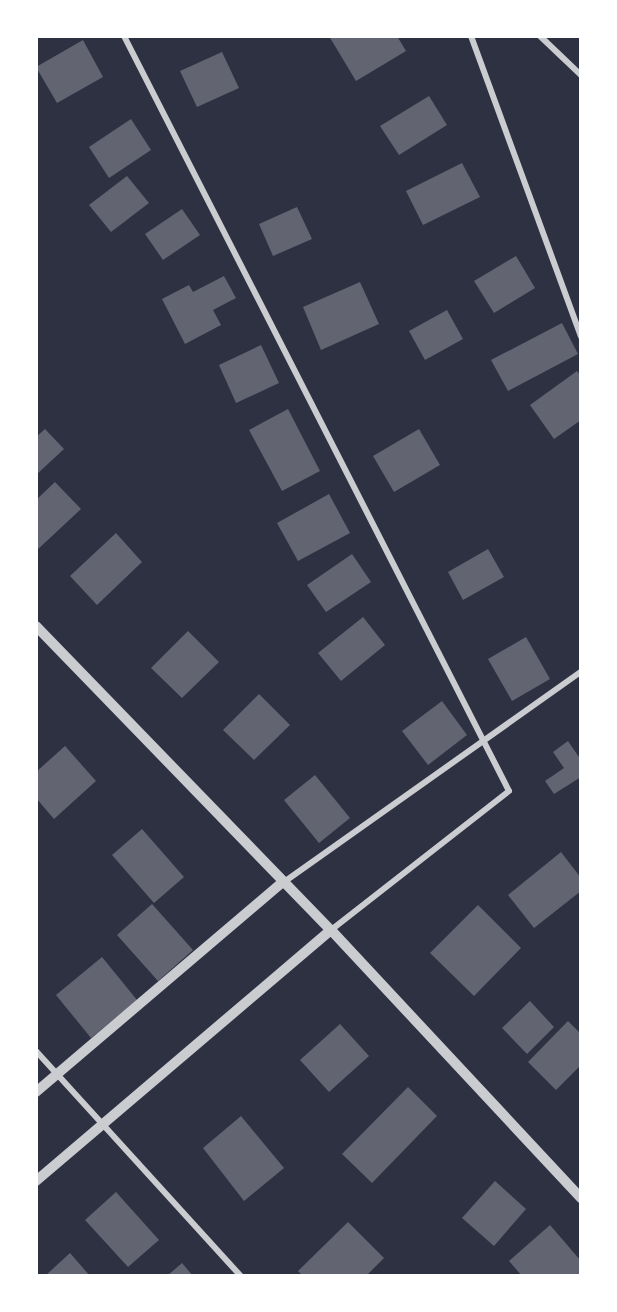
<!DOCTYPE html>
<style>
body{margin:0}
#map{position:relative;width:617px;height:1312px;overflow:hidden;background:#2d3142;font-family:"Golos Text",sans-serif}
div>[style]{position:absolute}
.building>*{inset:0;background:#626471}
.minor>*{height:6px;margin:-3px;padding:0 3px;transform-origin:3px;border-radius:3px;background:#caccd0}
.tertiary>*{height:10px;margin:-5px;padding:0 5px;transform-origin:5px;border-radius:5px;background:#caccd0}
span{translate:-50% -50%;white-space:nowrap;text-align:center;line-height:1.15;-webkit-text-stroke:6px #fff;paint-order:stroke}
.frame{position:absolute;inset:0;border:38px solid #fff;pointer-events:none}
</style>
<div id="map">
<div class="building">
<i style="clip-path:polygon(329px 36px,397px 36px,406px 51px,356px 81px)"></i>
<i style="clip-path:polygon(83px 40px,103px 77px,57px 103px,36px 67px)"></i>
<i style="clip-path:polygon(222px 52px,239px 88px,197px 107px,180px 71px)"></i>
<i style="clip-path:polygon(429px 96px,447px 125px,399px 155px,380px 126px)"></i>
<i style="clip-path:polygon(131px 119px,151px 150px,109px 178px,89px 147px)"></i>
<i style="clip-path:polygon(462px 163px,480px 197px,423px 225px,406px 191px)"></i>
<i style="clip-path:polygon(127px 176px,149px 203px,111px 232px,89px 205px)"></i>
<i style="clip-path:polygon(297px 207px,312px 239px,273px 256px,259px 224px)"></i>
<i style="clip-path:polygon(182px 209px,200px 235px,163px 260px,145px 234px)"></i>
<i style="clip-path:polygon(516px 256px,535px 288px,494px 313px,474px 281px)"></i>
<i style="clip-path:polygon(224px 276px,236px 298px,213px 310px,221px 325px,185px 344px,162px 299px,189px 285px,193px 292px)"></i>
<i style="clip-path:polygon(360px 282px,379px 324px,321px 350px,303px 307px)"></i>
<i style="clip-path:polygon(447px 310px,463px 339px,425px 360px,409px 331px)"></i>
<i style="clip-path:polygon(562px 323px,578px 354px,508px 391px,491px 360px)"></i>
<i style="clip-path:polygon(261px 345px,279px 383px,236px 403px,219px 365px)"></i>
<i style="clip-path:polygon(577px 371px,581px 376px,581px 420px,554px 439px,530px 405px)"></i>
<i style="clip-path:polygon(288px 409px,320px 471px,282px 491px,249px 430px)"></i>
<i style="clip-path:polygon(45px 429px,64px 449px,36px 475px,36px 437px)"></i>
<i style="clip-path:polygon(419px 429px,440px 465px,394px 492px,373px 456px)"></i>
<i style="clip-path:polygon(55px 482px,81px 509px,36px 551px,36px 500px)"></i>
<i style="clip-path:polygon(329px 494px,350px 533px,298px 561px,277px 523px)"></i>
<i style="clip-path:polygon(116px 533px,142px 562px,97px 605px,70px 576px)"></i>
<i style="clip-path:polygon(488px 549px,504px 577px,463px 600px,448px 572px)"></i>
<i style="clip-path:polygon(352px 554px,371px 582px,326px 612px,307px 585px)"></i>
<i style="clip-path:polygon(363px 617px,385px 645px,341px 681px,318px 653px)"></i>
<i style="clip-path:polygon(188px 631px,219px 662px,182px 698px,151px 668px)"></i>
<i style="clip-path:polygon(526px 637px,550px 679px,512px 701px,488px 659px)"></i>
<i style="clip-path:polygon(259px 694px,290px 725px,254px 760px,223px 730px)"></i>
<i style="clip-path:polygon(442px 701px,467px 735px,428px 765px,402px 731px)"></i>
<i style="clip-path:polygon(568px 741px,581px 760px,581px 777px,554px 794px,545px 781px,564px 768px,553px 752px)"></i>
<i style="clip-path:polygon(65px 746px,96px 781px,54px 819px,36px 798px,36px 772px)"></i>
<i style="clip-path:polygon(315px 775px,350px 818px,319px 843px,284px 800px)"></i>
<i style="clip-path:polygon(142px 829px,184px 877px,154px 903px,112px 855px)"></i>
<i style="clip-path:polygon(561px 852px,581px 878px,581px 891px,534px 928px,508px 895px)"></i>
<i style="clip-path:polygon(152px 904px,193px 950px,158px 981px,117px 935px)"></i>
<i style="clip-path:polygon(478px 905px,521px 948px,474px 996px,430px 953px)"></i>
<i style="clip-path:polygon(102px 957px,137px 1000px,91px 1038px,56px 995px)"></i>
<i style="clip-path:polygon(530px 1001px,554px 1027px,527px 1054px,502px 1028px)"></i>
<i style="clip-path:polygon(568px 1021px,581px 1034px,581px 1065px,556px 1090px,528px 1062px)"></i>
<i style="clip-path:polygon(340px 1024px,369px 1056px,329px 1092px,300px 1060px)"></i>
<i style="clip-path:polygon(408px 1087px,437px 1116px,372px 1183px,342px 1154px)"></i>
<i style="clip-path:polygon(241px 1116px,284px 1168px,244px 1201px,203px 1148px)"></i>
<i style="clip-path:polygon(495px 1181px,526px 1209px,494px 1246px,462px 1218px)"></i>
<i style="clip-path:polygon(116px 1192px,159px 1240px,128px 1267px,85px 1220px)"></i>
<i style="clip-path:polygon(348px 1222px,384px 1258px,366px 1276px,303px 1276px,298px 1271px)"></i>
<i style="clip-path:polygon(550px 1225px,581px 1261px,581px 1276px,522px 1276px,509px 1261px)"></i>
<i style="clip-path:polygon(70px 1253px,90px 1276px,45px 1276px)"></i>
<i style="clip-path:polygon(182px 1263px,193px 1276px,167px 1276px)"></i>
</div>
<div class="minor">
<i style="left:124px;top:36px;width:847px;rotate:62.98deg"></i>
<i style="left:509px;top:791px;width:226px;rotate:142deg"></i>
<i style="left:471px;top:36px;width:320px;rotate:69.9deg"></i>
<i style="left:540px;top:36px;width:57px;rotate:43.6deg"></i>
<i style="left:284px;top:882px;width:364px;rotate:-35.3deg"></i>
<i style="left:36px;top:1051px;width:304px;rotate:47.7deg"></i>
</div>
<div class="tertiary">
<i style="left:36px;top:626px;width:424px;rotate:45.9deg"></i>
<i style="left:331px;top:930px;width:367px;rotate:47deg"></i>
<i style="left:36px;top:1092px;width:324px;rotate:-40.4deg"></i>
<i style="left:36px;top:1181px;width:387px;rotate:-40.4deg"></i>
</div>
<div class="frame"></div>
</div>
